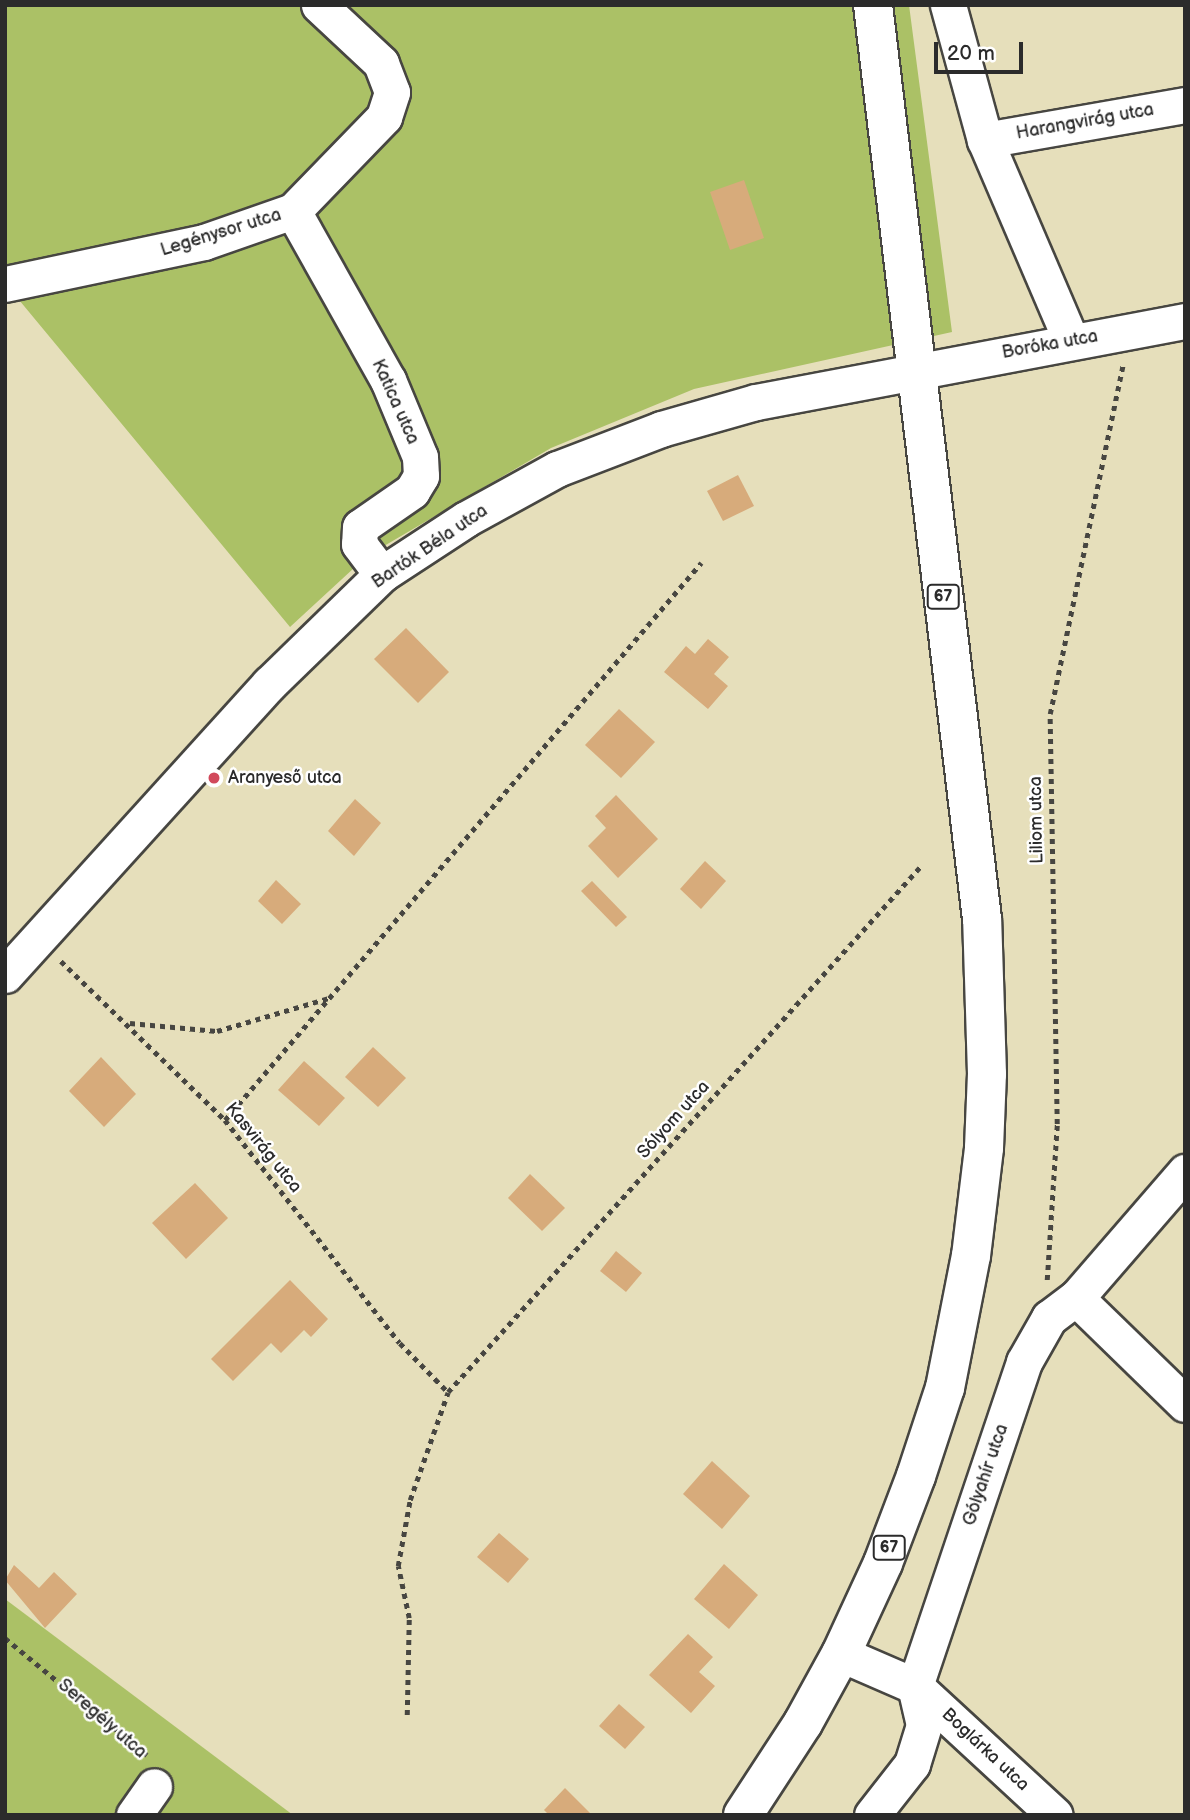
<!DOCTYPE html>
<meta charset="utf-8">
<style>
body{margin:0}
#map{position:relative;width:1190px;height:1820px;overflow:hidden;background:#e6dfbb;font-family:"Balsamiq Sans",sans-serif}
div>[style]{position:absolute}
.green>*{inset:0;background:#abc166}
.building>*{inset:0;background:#d7ab7b}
.path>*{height:4.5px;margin-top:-2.25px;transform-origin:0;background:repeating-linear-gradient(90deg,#474641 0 5px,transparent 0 10px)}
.roads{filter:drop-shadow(2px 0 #474641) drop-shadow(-2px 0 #474641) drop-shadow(0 2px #474641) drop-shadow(0 -2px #474641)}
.minor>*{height:35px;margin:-17.5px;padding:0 17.5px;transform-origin:17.5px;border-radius:17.5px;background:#fff}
.major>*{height:38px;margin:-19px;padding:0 19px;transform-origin:19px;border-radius:19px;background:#fff}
.dots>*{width:19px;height:19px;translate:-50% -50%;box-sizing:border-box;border:4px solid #fff;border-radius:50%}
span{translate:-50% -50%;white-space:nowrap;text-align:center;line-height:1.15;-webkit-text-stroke:5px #fff;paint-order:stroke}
.shield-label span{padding:2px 5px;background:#fff;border:2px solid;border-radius:5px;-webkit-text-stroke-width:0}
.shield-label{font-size:16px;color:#2b2b2b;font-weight:700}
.street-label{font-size:18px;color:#2b2b2b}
.poi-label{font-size:18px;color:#2b2b2b}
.left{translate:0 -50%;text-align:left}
.frame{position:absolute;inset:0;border:7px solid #2b2b2b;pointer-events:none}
.scale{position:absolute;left:934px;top:42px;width:89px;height:32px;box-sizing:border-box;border:4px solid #2b2b2b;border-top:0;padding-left:9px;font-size:21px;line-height:24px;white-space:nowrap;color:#2b2b2b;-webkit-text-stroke:5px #fff;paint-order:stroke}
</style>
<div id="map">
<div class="green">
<i style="clip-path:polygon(5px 5px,909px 5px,952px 332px,694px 389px,551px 448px,367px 556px,290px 627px,5px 283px)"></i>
<i style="clip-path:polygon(5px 1599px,293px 1815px,5px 1815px)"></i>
</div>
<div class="building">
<i style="clip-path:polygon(744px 180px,764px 238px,730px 250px,710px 192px)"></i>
<i style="clip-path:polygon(738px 475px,754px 506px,723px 521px,707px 491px)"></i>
<i style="clip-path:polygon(406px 628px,449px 672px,418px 703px,374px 659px)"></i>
<i style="clip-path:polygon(708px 639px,729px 657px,714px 674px,728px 686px,708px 709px,664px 672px,686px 646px,695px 654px)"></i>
<i style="clip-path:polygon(619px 709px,655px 742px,621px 778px,585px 745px)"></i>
<i style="clip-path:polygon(616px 795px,658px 839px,618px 878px,588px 846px,606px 828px,595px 816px)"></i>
<i style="clip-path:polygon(355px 799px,381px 823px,354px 856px,328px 831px)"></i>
<i style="clip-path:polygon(705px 861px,726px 881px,701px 909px,680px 889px)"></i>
<i style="clip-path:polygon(276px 880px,301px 904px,282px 924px,258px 901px)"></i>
<i style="clip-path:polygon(592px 881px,627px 917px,616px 927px,581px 891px)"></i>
<i style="clip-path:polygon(373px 1047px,406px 1078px,378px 1107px,345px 1077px)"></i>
<i style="clip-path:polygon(101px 1057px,136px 1094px,104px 1127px,69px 1091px)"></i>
<i style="clip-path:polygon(304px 1061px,345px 1098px,319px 1126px,278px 1090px)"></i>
<i style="clip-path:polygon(530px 1174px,565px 1208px,542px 1231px,508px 1198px)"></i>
<i style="clip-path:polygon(195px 1183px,228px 1218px,186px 1259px,152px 1223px)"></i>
<i style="clip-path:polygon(616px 1251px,642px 1273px,626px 1292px,600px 1271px)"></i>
<i style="clip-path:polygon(290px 1280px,328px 1319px,311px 1337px,304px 1330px,281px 1353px,271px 1343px,233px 1381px,211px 1359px)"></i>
<i style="clip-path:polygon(712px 1461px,750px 1496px,722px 1529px,683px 1494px)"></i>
<i style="clip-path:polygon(499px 1533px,529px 1559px,508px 1583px,477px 1557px)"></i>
<i style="clip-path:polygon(724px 1564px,758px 1595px,729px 1629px,694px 1599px)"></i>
<i style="clip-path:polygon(14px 1565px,39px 1588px,54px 1572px,77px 1594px,45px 1628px,5px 1580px)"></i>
<i style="clip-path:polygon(688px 1634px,713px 1657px,699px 1672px,715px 1686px,691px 1713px,649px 1675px)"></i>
<i style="clip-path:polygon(619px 1704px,645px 1727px,625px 1749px,599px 1726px)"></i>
<i style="clip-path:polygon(565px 1788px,592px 1815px,549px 1815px,544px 1810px)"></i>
</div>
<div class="path">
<i style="left:61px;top:961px;width:228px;rotate:44.1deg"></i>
<i style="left:225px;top:1120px;width:283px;rotate:51.9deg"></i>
<i style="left:400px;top:1343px;width:69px;rotate:45.6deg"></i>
<i style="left:130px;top:1023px;width:87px;rotate:5.3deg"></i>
<i style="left:217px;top:1031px;width:117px;rotate:-16.4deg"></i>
<i style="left:225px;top:1120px;width:733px;rotate:-49.48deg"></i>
<i style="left:1047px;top:1280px;width:156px;rotate:-86.3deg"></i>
<i style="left:1057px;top:1124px;width:410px;rotate:-91deg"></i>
<i style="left:1050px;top:714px;width:356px;rotate:-78.2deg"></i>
<i style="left:5px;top:1638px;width:184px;rotate:39.5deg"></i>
<i style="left:407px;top:1715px;width:97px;rotate:-88.8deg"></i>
<i style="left:409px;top:1618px;width:53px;rotate:-101.9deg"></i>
<i style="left:398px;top:1566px;width:67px;rotate:-79.7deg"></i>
<i style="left:410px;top:1500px;width:114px;rotate:-70.6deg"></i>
<i style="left:448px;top:1392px;width:706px;rotate:-48.04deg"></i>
</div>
<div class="roads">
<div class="minor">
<i style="left:948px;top:5px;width:140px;rotate:74.7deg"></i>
<i style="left:985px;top:140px;width:219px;rotate:66.8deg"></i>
<i style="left:985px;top:140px;width:203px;rotate:-9.9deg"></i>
<i style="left:293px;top:211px;width:194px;rotate:60.7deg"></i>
<i style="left:388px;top:380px;width:83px;rotate:67.4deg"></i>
<i style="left:420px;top:457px;width:19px;rotate:87deg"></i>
<i style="left:421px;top:476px;width:17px;rotate:121deg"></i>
<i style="left:412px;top:491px;width:63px;rotate:145.3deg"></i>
<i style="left:360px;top:527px;width:17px;rotate:93deg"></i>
<i style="left:359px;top:544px;width:38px;rotate:53deg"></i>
<i style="left:5px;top:284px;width:203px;rotate:-11.9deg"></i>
<i style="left:204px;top:242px;width:94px;rotate:-19.2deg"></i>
<i style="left:293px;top:211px;width:131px;rotate:-45.9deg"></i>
<i style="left:384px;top:117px;width:26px;rotate:-72deg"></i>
<i style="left:392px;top:92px;width:31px;rotate:-111deg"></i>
<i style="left:381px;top:63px;width:85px;rotate:-136.9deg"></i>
<i style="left:5px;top:975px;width:393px;rotate:-47.8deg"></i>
<i style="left:269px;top:684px;width:158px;rotate:-44.2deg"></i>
<i style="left:382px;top:574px;width:100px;rotate:-33.2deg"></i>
<i style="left:466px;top:519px;width:104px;rotate:-28.8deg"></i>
<i style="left:557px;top:469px;width:111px;rotate:-21deg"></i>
<i style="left:661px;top:429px;width:99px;rotate:-15.9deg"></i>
<i style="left:756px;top:402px;width:437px;rotate:-10.7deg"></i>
<i style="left:1076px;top:1298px;width:152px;rotate:44.2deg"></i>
<i style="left:841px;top:1654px;width:81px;rotate:23.4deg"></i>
<i style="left:915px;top:1686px;width:190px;rotate:42.7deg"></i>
<i style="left:134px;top:1815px;width:35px;rotate:-55deg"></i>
<i style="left:872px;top:1815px;width:65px;rotate:-51.9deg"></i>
<i style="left:912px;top:1764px;width:41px;rotate:-72.9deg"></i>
<i style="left:924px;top:1725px;width:40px;rotate:-103deg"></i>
<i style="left:915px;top:1686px;width:342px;rotate:-71.4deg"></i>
<i style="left:1024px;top:1362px;width:51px;rotate:-60.4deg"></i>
<i style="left:1049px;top:1318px;width:34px;rotate:-37deg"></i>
<i style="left:1076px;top:1298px;width:167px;rotate:-49.1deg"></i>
</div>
<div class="major">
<i style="left:743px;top:1815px;width:110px;rotate:-56.9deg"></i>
<i style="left:803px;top:1723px;width:79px;rotate:-61.2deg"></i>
<i style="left:841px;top:1654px;width:100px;rotate:-65.2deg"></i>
<i style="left:883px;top:1563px;width:93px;rotate:-69.2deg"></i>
<i style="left:916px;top:1476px;width:93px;rotate:-71.8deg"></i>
<i style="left:945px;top:1388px;width:135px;rotate:-78.9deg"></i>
<i style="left:971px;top:1256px;width:109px;rotate:-83.1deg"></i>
<i style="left:984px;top:1148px;width:74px;rotate:-87.7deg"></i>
<i style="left:987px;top:1074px;width:155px;rotate:-91.8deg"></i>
<i style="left:982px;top:919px;width:920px;rotate:-96.8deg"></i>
</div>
</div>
<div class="dots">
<i style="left:214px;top:778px;background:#d1495b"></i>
</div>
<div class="shield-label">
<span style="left:943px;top:597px">67</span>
<span style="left:889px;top:1548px">67</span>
</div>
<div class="street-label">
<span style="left:1085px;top:122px;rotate:-10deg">Harangvirág utca</span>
<span style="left:221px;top:233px;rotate:-17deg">Legénysor utca</span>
<span style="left:1050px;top:345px;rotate:-10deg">Boróka utca</span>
<span style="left:395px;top:402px;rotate:66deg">Katica utca</span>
<span style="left:430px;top:547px;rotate:-34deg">Bartók Béla utca</span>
<span style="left:1037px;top:820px;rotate:-91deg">Liliom utca</span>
<span style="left:674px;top:1120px;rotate:-48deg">Sólyom utca</span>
<span style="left:263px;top:1148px;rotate:51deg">Kasvirág utca</span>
<span style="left:986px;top:1475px;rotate:-71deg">Gólyahír utca</span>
<span style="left:102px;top:1719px;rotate:41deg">Seregély utca</span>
<span style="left:985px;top:1750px;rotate:43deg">Boglárka utca</span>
</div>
<div class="poi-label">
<span class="left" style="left:228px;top:778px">Aranyeső utca</span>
</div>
<div class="frame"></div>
<div class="scale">20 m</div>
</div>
